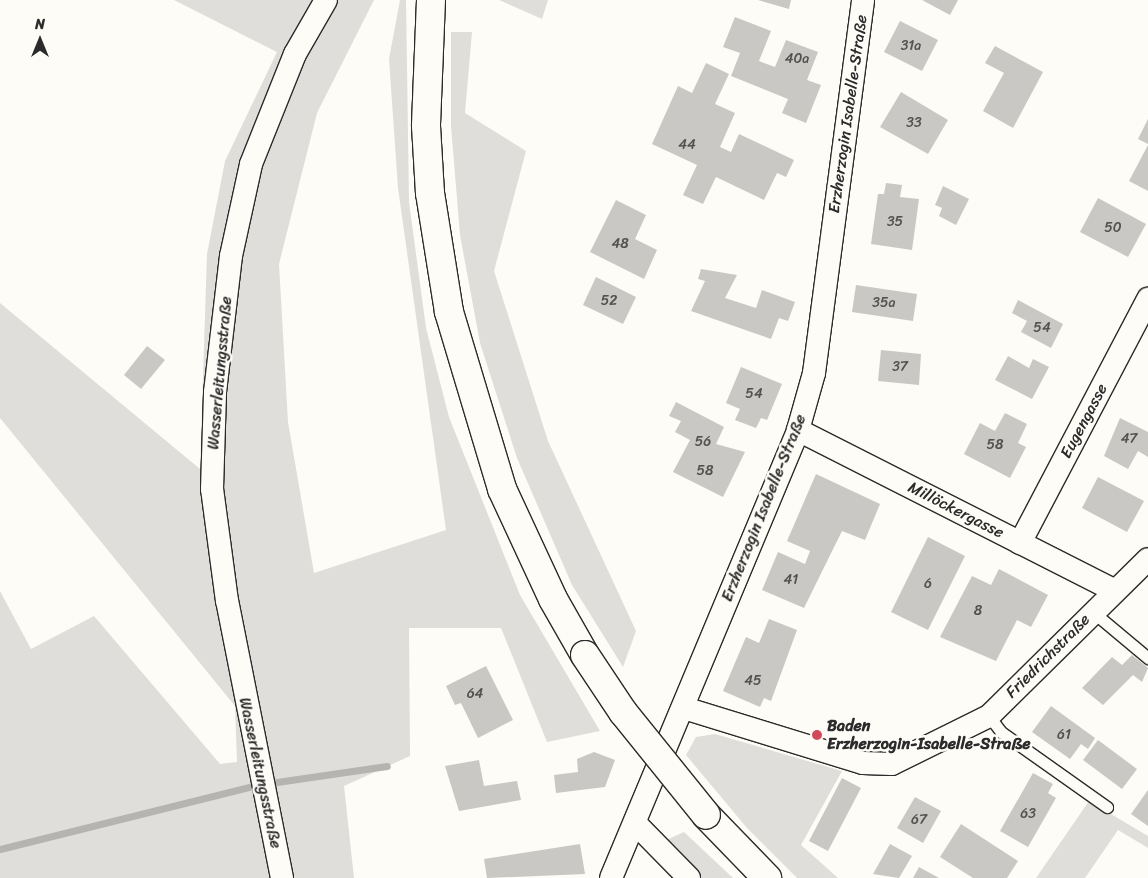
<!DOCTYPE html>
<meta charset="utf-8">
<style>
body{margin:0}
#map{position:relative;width:1148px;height:878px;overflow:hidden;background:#fdfcf7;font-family:Sriracha,sans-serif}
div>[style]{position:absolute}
.green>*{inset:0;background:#dfdeda}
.stream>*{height:7px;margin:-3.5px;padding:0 3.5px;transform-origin:3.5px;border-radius:3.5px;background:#b5b4b1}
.building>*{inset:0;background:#c9c8c4}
.roads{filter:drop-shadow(1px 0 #2b2b2b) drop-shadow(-1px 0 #2b2b2b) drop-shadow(0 1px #2b2b2b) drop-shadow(0 -1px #2b2b2b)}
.lane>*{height:11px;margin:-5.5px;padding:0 5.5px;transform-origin:5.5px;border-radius:5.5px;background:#fdfcf7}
.street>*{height:22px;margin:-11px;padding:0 11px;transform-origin:11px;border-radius:11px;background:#fdfcf7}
.primary>*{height:28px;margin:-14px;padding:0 14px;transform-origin:14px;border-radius:14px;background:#fdfcf7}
.bridges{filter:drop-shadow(1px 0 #2b2b2b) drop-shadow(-1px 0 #2b2b2b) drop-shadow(0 1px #2b2b2b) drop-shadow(0 -1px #2b2b2b)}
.primary-bridge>*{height:28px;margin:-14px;padding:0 14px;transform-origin:14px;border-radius:14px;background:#fdfcf7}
.dots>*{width:14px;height:14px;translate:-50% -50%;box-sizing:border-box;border:2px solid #fdfcf7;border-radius:50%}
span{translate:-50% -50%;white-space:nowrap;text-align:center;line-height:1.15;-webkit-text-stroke:5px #fdfcf7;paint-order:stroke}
.number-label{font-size:14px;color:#525251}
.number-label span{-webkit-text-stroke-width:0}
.street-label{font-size:16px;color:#2b2b2b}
.poi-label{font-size:16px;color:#2b2b2b;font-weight:700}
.left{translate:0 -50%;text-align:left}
.north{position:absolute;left:15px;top:15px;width:50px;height:50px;-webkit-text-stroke:4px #fdfcf7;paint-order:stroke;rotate:0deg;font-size:14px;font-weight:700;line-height:20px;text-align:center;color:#2b2b2b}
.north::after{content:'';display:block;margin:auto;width:18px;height:22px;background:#2b2b2b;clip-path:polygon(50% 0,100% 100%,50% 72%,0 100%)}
</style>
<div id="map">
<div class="green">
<i style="clip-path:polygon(174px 0,374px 0,317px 113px,279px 264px,288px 422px,314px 573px,446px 530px,398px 188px,389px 59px,400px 0,406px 0,409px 202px,426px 328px,449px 417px,520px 595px,600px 731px,547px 742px,501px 628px,409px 628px,410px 756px,344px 786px,354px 878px,0 878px,0 591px,31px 649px,94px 616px,220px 764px,237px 762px,235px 706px,0 418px,0 303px,200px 469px,207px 254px,225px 161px,277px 52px)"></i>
<i style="clip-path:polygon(499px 0,548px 0,542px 19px)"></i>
<i style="clip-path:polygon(451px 32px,472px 32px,465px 113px,526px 151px,494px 271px,548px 441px,636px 631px,623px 667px,572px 585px,517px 458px,480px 343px,460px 235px,451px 126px)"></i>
<i style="clip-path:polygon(715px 734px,842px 771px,801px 845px,838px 878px,797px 878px,747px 828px,686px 755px,696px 737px)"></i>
<i style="clip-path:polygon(1089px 801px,1148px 836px,1148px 848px,1118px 830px,1085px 878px,1036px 878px)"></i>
<i style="clip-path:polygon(684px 832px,733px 878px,694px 878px,662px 842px)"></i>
</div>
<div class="stream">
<i style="left:270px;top:783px;width:118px;rotate:-8.3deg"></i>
<i style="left:0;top:849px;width:265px;rotate:-14deg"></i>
</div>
<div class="building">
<i style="clip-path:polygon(758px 0,791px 0,789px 9px)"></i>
<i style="clip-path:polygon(922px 0,958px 0,950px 15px)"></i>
<i style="clip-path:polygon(735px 17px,771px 31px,759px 61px,775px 67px,786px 40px,818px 52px,807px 80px,821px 85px,806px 123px,782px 113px,788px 99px,731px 76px,740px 53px,723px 47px)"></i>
<i style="clip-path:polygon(900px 21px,938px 40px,922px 71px,884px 52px)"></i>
<i style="clip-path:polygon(995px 46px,1043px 72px,1013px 128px,983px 111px,1004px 73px,985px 63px)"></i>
<i style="clip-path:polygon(706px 63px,729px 74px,715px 104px,735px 113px,720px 147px,731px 152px,739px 134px,794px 160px,786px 177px,777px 173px,764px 200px,716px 177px,703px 204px,683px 195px,697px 165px,652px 144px,678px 86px,692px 93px)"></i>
<i style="clip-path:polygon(901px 92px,948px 120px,928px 154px,880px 127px)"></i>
<i style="clip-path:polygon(1148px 119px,1148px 144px,1138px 139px)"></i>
<i style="clip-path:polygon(1148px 145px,1148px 191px,1129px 181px)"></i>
<i style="clip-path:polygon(886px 183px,902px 185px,900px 197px,919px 199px,912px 250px,871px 244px,878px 194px,884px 194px)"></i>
<i style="clip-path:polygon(943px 186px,969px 199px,956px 225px,939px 216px,942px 208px,935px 205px)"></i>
<i style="clip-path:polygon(1098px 198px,1146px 224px,1128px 257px,1080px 232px)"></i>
<i style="clip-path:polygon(616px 200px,646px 215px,635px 239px,657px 250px,644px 279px,590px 252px)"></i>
<i style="clip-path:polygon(701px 269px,737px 275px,725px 298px,756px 308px,762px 290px,795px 302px,788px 321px,779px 318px,771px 339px,691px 311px,705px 281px,698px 279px)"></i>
<i style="clip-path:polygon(596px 277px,636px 297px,623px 324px,583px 305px)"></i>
<i style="clip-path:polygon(856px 285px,917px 294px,913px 321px,852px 312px)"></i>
<i style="clip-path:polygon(1018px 300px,1063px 324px,1051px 348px,1021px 332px,1027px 321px,1012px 313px)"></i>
<i style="clip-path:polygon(147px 346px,165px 360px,141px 389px,124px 375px)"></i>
<i style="clip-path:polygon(881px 350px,921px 354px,919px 385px,878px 381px)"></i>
<i style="clip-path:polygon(1008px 356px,1029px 368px,1033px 359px,1049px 367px,1032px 399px,995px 380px)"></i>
<i style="clip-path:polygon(741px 367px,782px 384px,767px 420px,761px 418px,756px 428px,735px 420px,740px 409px,726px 403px)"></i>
<i style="clip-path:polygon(676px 402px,724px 427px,716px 444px,745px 452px,723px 497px,673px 472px,690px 440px,675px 432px,681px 421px,669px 416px)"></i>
<i style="clip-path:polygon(1005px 413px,1027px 424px,1018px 443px,1026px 447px,1010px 478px,964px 454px,980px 423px,995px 431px)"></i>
<i style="clip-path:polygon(1120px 418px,1148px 432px,1148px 457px,1138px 451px,1128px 469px,1104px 456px)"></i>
<i style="clip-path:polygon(816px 474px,880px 504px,865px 540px,842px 531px,804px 608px,762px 590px,778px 552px,805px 564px,810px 551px,787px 541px)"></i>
<i style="clip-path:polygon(1098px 477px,1144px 501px,1127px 532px,1082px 508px)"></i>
<i style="clip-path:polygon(928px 537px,965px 556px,928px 630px,891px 612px)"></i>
<i style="clip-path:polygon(999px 569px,1048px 595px,1031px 627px,1017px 620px,996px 661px,940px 637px,972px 576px,991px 585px)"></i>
<i style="clip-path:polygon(769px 619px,797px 630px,771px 701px,764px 698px,760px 707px,723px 691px,746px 637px,759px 643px)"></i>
<i style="clip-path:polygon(1132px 655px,1148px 668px,1142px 682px,1133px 675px,1103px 705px,1082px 688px,1112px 657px,1122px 665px)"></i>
<i style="clip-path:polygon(486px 666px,513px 720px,478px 738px,461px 703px,455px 705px,446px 686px)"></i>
<i style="clip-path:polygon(1051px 706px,1095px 738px,1088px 749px,1081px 744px,1070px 759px,1032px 732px)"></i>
<i style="clip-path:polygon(1098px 740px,1137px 769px,1122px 789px,1083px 760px)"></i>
<i style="clip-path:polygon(594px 752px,615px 760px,605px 787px,556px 793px,554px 775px,578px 772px,577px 759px)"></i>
<i style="clip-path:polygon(479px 760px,484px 786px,517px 781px,521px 800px,459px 811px,445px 766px)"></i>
<i style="clip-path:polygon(1033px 773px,1053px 784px,1048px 793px,1056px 798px,1028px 847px,1000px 831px)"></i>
<i style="clip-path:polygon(842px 778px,861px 788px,828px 851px,809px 841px)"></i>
<i style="clip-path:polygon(1148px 790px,1148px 826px,1131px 814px)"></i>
<i style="clip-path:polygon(915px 797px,941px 811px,923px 843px,897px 828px)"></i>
<i style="clip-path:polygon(961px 824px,1018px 861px,1007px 878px,973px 878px,940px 857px)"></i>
<i style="clip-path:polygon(580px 844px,585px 874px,487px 878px,484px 859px)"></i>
<i style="clip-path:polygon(890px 844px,912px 856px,899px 878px,873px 874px)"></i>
<i style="clip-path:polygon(919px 867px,939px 878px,913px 878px)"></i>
</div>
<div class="roads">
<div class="lane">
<i style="left:1093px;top:612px;width:72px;rotate:39.9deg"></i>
<i style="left:989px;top:716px;width:20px;rotate:53deg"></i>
<i style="left:1001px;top:732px;width:130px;rotate:35.3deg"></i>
</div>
<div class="street">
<i style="left:798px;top:430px;width:354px;rotate:26.9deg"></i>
<i style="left:1020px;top:543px;width:276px;rotate:-62.3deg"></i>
<i style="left:684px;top:708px;width:187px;rotate:17.1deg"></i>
<i style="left:863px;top:763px;width:29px;rotate:2deg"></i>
<i style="left:892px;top:764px;width:108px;rotate:-26.3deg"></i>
<i style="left:989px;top:716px;width:223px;rotate:-44.6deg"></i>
<i style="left:635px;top:823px;width:77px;rotate:45.5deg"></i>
<i style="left:282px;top:878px;width:282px;rotate:-101.2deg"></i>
<i style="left:227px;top:601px;width:113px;rotate:-97.6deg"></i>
<i style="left:212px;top:489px;width:97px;rotate:-88.2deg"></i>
<i style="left:215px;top:392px;width:137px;rotate:-83.3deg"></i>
<i style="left:231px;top:256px;width:94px;rotate:-77.7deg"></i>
<i style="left:251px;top:164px;width:118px;rotate:-68.2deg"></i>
<i style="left:295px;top:54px;width:62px;rotate:-60.1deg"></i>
<i style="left:611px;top:878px;width:485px;rotate:-67.3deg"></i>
<i style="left:798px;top:430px;width:59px;rotate:-74.3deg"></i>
<i style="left:814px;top:373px;width:376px;rotate:-82.5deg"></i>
</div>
<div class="primary">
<i style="left:431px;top:0;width:126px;rotate:92.3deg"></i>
<i style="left:426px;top:126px;width:67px;rotate:86.6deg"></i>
<i style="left:430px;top:193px;width:121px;rotate:80.9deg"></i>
<i style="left:449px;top:312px;width:185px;rotate:73.3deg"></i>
<i style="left:502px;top:489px;width:121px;rotate:65.1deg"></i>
<i style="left:553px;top:599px;width:64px;rotate:60.3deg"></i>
<i style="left:706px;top:815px;width:88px;rotate:45.9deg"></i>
</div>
</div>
<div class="bridges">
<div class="primary-bridge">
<i style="left:585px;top:655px;width:69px;rotate:56.3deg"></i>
<i style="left:623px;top:712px;width:132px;rotate:51.1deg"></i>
</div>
</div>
<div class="dots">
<i style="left:817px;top:735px;background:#d1495b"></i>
</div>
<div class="number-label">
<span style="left:911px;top:46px">31a</span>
<span style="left:797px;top:59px">40a</span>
<span style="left:914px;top:123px">33</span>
<span style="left:687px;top:145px">44</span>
<span style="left:895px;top:222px">35</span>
<span style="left:1113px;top:228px">50</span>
<span style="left:620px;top:244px">48</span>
<span style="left:609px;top:301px">52</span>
<span style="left:884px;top:303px">35a</span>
<span style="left:1042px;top:328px">54</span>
<span style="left:900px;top:367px">37</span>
<span style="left:754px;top:394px">54</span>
<span style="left:1129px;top:439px">47</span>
<span style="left:703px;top:442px">56</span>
<span style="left:995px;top:445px">58</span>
<span style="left:705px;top:471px">58</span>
<span style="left:791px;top:580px">41</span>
<span style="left:928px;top:584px">6</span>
<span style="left:978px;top:611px">8</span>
<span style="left:753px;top:681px">45</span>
<span style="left:475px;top:694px">64</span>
<span style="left:1064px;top:735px">61</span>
<span style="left:1028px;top:814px">63</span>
<span style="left:919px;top:820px">67</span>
</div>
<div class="street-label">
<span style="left:848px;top:114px;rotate:-82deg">Erzherzogin Isabelle-Straße</span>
<span style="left:220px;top:373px;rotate:-85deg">Wasserleitungsstraße</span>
<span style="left:1084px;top:421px;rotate:-62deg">Eugengasse</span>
<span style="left:764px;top:508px;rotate:-68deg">Erzherzogin Isabelle-Straße</span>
<span style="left:956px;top:510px;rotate:27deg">Millöckergasse</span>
<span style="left:1048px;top:656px;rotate:-45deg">Friedrichstraße</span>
<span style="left:260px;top:773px;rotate:78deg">Wasserleitungsstraße</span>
</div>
<div class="poi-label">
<span class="left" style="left:827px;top:735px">Baden<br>Erzherzogin-Isabelle-Straße</span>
</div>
<div class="north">N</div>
</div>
